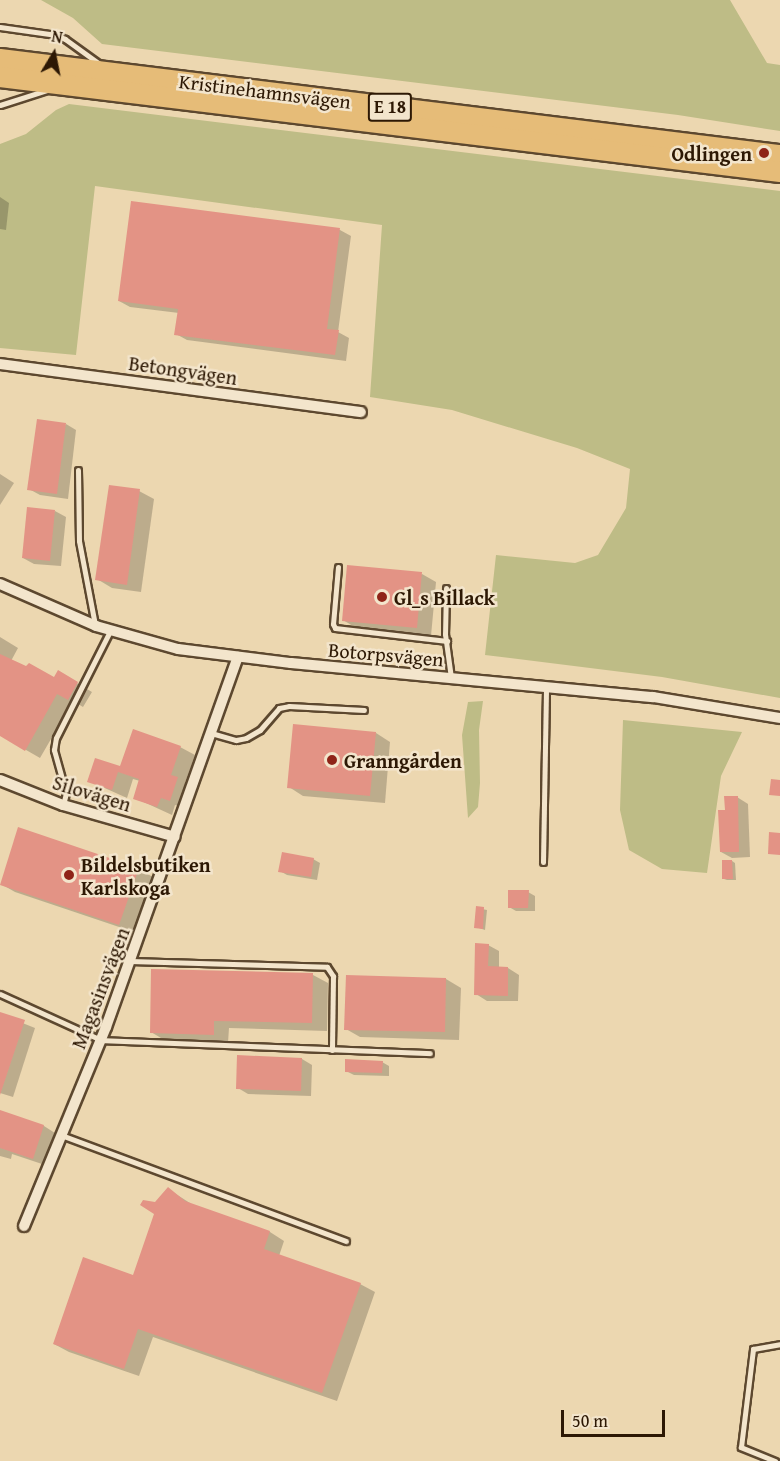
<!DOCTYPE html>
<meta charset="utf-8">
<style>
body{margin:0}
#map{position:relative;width:780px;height:1461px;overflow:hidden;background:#ecd7b0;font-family:"Gentium Book Plus",serif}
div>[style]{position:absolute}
.green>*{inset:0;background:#bebc86}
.shadow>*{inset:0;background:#0003}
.building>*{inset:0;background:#e39385}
.roads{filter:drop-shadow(2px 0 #5d482f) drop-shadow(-2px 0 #5d482f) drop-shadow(0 2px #5d482f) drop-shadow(0 -2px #5d482f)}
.lane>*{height:5px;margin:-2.5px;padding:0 2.5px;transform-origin:2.5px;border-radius:2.5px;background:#f3e5cc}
.street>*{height:10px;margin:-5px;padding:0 5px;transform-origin:5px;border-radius:5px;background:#f3e5cc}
.highway>*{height:20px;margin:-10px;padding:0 10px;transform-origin:10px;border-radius:10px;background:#e6bc78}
.dots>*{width:16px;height:16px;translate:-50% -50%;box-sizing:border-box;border:3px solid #f3e5cc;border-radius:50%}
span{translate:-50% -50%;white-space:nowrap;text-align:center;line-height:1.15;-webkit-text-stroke:5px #f3e5cc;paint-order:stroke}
.shield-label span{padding:2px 4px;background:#f3e5cc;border:2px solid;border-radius:4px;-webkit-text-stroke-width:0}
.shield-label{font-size:18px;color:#2d1804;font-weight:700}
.street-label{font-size:20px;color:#2d1804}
.poi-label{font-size:20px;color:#2d1804;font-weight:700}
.right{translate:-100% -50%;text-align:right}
.left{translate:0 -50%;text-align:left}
.north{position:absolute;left:24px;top:24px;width:60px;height:60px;-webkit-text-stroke:4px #f3e5cc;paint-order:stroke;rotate:10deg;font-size:16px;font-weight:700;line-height:24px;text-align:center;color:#2d1804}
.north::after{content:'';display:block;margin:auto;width:21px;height:27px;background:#2d1804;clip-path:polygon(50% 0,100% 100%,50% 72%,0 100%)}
.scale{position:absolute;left:561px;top:1410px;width:104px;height:27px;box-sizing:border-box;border:3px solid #2d1804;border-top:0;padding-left:8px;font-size:18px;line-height:21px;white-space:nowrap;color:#2d1804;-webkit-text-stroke:4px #f3e5cc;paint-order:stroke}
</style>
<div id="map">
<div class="green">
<i style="clip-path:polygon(41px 0,730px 0,767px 63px,780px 65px,780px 131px,678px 115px,102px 44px,73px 18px)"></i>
<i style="clip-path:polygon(69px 104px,780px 191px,780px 698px,662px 677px,485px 655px,496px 555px,575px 563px,598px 555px,626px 508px,630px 469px,577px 448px,452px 410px,370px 397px,382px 225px,95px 186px,76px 355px,0 348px,0 144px,26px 134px,56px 110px)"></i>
<i style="clip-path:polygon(483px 701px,479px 730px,480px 783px,478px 807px,468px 818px,462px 735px,468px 702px)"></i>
<i style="clip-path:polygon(623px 720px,742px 732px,721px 776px,707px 873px,662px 869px,629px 850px,620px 810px)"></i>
</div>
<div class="shadow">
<i style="clip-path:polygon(0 197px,9px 203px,6px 230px,0 229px)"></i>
<i style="clip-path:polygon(132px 203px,340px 230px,351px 236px,338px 332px,349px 338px,346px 361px,187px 340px,176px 334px,179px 313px,130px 307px,119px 301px)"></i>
<i style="clip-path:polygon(66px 424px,76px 430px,68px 499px,40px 495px,29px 489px)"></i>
<i style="clip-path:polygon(0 474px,14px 483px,0 505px)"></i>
<i style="clip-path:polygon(139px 491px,154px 499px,141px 592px,112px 588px,97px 579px)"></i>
<i style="clip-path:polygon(55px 511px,66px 517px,61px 566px,34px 564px,23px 558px)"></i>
<i style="clip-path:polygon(422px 574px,436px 582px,431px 636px,358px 629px,343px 620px)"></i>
<i style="clip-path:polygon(0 637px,18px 648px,11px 661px,54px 679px,58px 672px,92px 692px,83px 707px,73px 701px,40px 758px,0 735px)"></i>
<i style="clip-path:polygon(376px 733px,390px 742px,385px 803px,303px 796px,289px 787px)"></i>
<i style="clip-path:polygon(180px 747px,195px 755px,185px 783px,192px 787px,185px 808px,175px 805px,172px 815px,135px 798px,140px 781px,133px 779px,127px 798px,89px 781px)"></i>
<i style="clip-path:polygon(737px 797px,748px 804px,750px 857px,732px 858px,721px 852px,726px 811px)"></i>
<i style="clip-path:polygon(313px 859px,320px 863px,317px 880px,287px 875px,280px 871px)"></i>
<i style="clip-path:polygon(732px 861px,735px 863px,736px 880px,727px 880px,724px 879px)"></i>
<i style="clip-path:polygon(138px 869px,153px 877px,134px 932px,15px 892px,1px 884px)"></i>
<i style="clip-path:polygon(528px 892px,535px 896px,535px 911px,516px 911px,509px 907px)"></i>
<i style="clip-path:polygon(477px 908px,487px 910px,485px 930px,476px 927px)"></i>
<i style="clip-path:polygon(488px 945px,499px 951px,499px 968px,508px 968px,519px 975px,518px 1001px,487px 1001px,476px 994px)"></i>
<i style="clip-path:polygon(153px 971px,313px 975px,328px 983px,327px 1031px,229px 1028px,228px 1043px,166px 1041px,151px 1032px)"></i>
<i style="clip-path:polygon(446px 979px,461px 988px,459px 1040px,360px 1037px,346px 1029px)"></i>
<i style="clip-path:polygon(0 1014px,35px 1028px,13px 1097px,0 1093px)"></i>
<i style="clip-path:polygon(302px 1059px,312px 1065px,311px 1096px,248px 1094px,238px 1088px)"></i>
<i style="clip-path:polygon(382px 1062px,389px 1066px,389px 1076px,354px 1075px,346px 1071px)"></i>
<i style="clip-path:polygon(0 1112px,44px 1126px,58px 1135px,48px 1166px,12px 1154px,11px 1159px,0 1156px)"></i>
<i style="clip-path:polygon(168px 1189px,193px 1205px,270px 1232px,284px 1241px,279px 1256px,360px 1284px,375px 1292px,337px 1401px,153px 1337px,139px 1376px,69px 1352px,54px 1344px,134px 1276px,155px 1214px,155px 1204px)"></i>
</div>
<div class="building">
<i style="clip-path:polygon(131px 201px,340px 228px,327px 329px,339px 330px,335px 355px,174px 335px,178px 309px,118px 301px)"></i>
<i style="clip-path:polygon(37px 419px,66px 423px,57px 494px,27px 490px)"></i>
<i style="clip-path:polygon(109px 485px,140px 489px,127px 585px,95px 580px)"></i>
<i style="clip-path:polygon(27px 507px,55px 510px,50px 561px,22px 558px)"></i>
<i style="clip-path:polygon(347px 565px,422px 572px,417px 628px,342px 621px)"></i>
<i style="clip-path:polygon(0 654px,26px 666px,29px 663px,54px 677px,58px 670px,78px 682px,68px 700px,57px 694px,25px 751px,0 736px)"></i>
<i style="clip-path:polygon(293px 724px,376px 732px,370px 796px,287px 788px)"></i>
<i style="clip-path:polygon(133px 729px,181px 746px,171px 775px,178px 777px,170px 801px,161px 798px,157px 807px,133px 799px,139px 779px,118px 772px,112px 790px,87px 782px,95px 758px,120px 766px)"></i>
<i style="clip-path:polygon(771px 779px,780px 780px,780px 796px,769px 795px)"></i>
<i style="clip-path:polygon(724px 796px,738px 796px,739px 852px,720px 852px,718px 810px,725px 810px)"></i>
<i style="clip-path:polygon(18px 827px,139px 868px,119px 925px,0 885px)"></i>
<i style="clip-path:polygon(769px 832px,780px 833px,780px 855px,768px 854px)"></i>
<i style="clip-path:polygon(282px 852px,314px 858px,311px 877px,278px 872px)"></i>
<i style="clip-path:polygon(722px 860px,732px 860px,733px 879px,722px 879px)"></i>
<i style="clip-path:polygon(508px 890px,529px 890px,528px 908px,508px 908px)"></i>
<i style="clip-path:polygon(476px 906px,484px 907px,483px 929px,474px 928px)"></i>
<i style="clip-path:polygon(475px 943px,489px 944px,488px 966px,508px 967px,508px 996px,474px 995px)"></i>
<i style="clip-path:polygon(151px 969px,313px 973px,312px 1023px,214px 1021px,214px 1035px,150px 1033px)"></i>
<i style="clip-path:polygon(346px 975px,446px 978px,445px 1032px,344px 1030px)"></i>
<i style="clip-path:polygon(0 1012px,25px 1020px,0 1095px)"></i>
<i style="clip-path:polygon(237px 1055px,302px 1058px,301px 1091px,236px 1089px)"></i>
<i style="clip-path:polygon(345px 1059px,383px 1061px,382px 1073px,345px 1072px)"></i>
<i style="clip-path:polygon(0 1110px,44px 1125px,33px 1159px,0 1148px)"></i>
<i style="clip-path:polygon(168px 1187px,185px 1201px,270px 1231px,264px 1249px,361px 1283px,322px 1393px,138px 1329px,124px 1369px,53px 1344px,83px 1257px,133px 1275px,154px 1214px,140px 1205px,143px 1200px,155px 1202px)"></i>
</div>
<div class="roads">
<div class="lane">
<i style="left:0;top:27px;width:57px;rotate:8.1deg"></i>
<i style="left:56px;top:35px;width:10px;rotate:24deg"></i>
<i style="left:65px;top:39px;width:44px;rotate:35.8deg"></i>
<i style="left:0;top:105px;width:49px;rotate:-17.7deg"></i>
<i style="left:78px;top:470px;width:71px;rotate:89.2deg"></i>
<i style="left:79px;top:541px;width:86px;rotate:79.2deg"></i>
<i style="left:338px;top:567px;width:57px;rotate:95deg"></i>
<i style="left:333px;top:624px;width:4px;rotate:63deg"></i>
<i style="left:335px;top:628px;width:113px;rotate:6.6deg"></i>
<i style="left:446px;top:588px;width:46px;rotate:91.2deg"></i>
<i style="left:445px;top:634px;width:44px;rotate:82.2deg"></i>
<i style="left:211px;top:733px;width:26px;rotate:16deg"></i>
<i style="left:236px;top:740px;width:10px;rotate:-11deg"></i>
<i style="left:246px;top:738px;width:16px;rotate:-30deg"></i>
<i style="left:260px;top:730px;width:29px;rotate:-49deg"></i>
<i style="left:279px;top:708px;width:10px;rotate:-11deg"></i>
<i style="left:289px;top:706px;width:75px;rotate:3.1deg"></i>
<i style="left:63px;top:805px;width:12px;rotate:-76deg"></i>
<i style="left:66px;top:793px;width:45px;rotate:-105.6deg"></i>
<i style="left:54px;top:750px;width:12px;rotate:-81deg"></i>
<i style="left:56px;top:738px;width:120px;rotate:-63.2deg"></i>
<i style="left:543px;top:862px;width:175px;rotate:-89deg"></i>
<i style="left:130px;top:961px;width:197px;rotate:1.7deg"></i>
<i style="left:327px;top:967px;width:11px;rotate:56deg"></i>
<i style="left:333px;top:976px;width:74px;rotate:90.8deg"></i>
<i style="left:0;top:994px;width:111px;rotate:24.5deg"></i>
<i style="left:101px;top:1040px;width:329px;rotate:2.3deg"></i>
<i style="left:61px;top:1135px;width:304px;rotate:20.4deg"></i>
<i style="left:775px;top:1461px;width:37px;rotate:-158deg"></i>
<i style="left:741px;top:1447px;width:99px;rotate:-83deg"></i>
<i style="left:753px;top:1349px;width:27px;rotate:-10deg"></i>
</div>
<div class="street">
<i style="left:0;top:364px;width:364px;rotate:7.6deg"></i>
<i style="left:0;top:584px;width:105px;rotate:23.6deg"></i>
<i style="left:96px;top:626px;width:85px;rotate:15.7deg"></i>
<i style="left:178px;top:649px;width:114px;rotate:7.1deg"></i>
<i style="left:291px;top:663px;width:364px;rotate:5.4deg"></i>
<i style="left:653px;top:697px;width:129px;rotate:9.4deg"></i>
<i style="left:0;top:780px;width:68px;rotate:21.6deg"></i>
<i style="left:63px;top:805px;width:116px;rotate:15.9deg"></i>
<i style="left:24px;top:1226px;width:215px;rotate:-67.6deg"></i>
<i style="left:106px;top:1027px;width:393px;rotate:-70.4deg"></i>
</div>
<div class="highway">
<i style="left:0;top:59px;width:786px;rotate:7.02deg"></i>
<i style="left:0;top:77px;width:786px;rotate:6.94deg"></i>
</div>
</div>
<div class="dots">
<i style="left:764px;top:153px;background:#8f2418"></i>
<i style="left:382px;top:597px;background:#8f2418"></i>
<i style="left:332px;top:760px;background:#8f2418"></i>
<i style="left:69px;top:875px;background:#8f2418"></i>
</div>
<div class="shield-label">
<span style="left:390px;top:107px">E 18</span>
</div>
<div class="street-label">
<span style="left:265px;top:91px;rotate:7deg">Kristinehamnsvägen</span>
<span style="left:183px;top:370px;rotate:8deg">Betongvägen</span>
<span style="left:386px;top:654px;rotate:5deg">Botorpsvägen</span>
<span style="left:92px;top:793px;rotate:17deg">Silovägen</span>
<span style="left:100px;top:988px;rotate:-69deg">Magasinsvägen</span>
</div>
<div class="poi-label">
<span class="right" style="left:752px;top:153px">Odlingen</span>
<span class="left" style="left:394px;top:597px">Gl_s Billack</span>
<span class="left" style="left:344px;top:760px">Granngården</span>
<span class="left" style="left:81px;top:876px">Bildelsbutiken<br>Karlskoga</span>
</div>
<div class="north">N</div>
<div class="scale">50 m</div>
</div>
